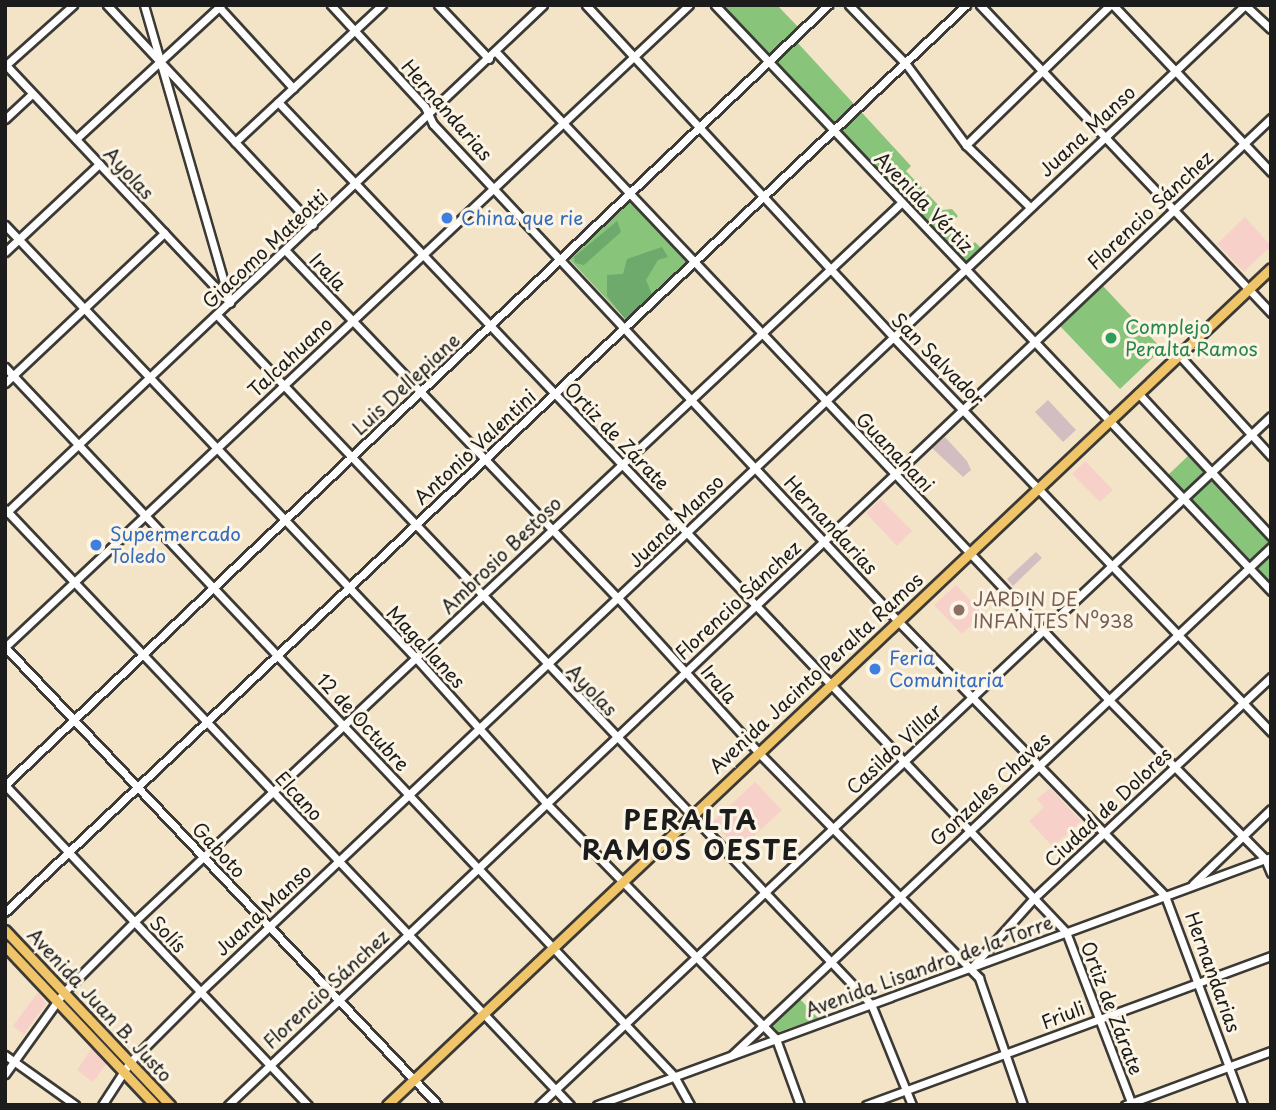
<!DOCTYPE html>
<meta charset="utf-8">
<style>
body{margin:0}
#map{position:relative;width:1276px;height:1110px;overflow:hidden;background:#f3e4c7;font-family:"Playpen Sans",sans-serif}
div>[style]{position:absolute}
.built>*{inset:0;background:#f7d0c9}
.industrial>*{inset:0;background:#d2bec1}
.green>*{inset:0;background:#88c57b}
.forest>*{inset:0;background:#6eaa6b}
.roads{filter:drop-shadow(2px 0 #3c3a36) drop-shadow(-2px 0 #3c3a36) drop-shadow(0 2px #3c3a36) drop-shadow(0 -2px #3c3a36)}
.minor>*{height:7px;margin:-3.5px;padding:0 3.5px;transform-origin:3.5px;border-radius:3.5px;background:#fff}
.major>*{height:9px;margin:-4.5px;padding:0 4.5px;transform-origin:4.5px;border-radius:4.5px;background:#f0c469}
.dots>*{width:19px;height:19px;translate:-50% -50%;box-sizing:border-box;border:4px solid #fcf5e5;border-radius:50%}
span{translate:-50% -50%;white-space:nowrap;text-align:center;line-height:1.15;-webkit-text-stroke:6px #fcf5e5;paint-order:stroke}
.street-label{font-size:19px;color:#1c1c1c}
.shop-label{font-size:19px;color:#366cbe}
.left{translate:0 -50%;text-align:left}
.leisure-label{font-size:19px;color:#27864d}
.education-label{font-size:19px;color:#785e54}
.district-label{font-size:26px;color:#1c1c1c;font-weight:700;letter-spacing:2px}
.frame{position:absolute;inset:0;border:7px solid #1c1c1c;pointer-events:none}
</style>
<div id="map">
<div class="built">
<i style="clip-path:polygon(1245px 217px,1271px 246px,1244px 272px,1217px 244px)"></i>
<i style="clip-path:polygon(1085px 461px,1113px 490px,1100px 502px,1072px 474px)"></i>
<i style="clip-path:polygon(881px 499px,912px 531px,897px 546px,866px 513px)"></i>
<i style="clip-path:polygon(956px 585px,983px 614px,962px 634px,934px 605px)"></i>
<i style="clip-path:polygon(755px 782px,782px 810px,739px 850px,712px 822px)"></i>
<i style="clip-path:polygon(1050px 788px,1081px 821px,1053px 847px,1029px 821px,1044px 807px,1037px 799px)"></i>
<i style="clip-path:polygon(38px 992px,46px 1004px,24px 1034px,13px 1026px)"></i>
<i style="clip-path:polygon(92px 1048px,107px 1063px,93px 1082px,77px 1070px)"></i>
</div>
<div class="industrial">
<i style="clip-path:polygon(1048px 400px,1076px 430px,1063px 442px,1035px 412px)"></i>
<i style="clip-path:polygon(945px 437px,967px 461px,971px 470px,963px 477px,932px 448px)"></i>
<i style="clip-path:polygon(1036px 552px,1042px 558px,1013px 586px,1007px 579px)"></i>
</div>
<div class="green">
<i style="clip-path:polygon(722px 5px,777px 5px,800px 29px,771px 57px)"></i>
<i style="clip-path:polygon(796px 41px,911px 166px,906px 171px,943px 210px,952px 209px,958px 216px,946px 228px,966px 250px,975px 242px,982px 249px,966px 264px,775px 61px)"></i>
<i style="clip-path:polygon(632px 200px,690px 263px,628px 322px,569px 259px)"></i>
<i style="clip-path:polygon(1103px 286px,1162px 349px,1120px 389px,1060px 326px)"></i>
<i style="clip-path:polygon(1189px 455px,1271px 542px,1271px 586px,1167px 476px)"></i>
<i style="clip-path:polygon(798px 997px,818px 1018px,776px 1033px,769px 1029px)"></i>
</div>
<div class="forest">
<i style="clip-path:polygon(617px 221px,621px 232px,584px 265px,575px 263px,574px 257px)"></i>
<i style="clip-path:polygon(662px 247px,668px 257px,658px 260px,646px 280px,653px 297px,625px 319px,607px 296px,607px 275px,623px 274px,627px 259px)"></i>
</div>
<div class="roads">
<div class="minor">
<i style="left:107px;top:5px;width:301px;rotate:46.9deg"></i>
<i style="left:144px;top:5px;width:306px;rotate:73.9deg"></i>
<i style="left:331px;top:5px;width:139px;rotate:47.3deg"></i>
<i style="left:425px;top:107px;width:19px;rotate:65deg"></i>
<i style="left:433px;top:124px;width:679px;rotate:46.91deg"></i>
<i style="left:897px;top:620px;width:385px;rotate:45.8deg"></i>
<i style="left:1165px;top:896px;width:223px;rotate:69.5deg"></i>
<i style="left:438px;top:5px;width:74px;rotate:46.6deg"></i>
<i style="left:586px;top:5px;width:452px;rotate:47.2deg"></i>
<i style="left:893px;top:337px;width:547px;rotate:46.26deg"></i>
<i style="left:715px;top:5px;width:808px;rotate:46.5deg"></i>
<i style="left:849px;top:5px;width:82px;rotate:46deg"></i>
<i style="left:906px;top:64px;width:101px;rotate:53.5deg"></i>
<i style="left:966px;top:145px;width:89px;rotate:44.1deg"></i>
<i style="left:980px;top:5px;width:424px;rotate:46.6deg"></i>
<i style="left:1113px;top:5px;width:230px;rotate:46.6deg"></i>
<i style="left:1245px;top:5px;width:35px;rotate:43deg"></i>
<i style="left:219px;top:7px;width:110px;rotate:47.6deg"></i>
<i style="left:496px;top:52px;width:891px;rotate:46.59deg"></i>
<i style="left:1108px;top:699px;width:224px;rotate:45.5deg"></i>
<i style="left:1265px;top:859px;width:15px;rotate:67deg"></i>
<i style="left:5px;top:64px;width:328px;rotate:46.7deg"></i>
<i style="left:6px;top:65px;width:90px;rotate:-41.8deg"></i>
<i style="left:278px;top:102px;width:1144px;rotate:46.49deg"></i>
<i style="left:1066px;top:932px;width:185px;rotate:69.1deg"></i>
<i style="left:5px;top:119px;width:37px;rotate:-43deg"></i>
<i style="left:76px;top:139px;width:197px;rotate:-42.7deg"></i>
<i style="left:235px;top:142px;width:201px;rotate:-43deg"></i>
<i style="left:966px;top:145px;width:201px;rotate:-44.2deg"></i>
<i style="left:5px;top:225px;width:597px;rotate:46.49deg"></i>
<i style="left:416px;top:658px;width:195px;rotate:48.1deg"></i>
<i style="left:546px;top:803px;width:330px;rotate:45.7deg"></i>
<i style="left:776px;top:1039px;width:70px;rotate:70deg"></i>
<i style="left:286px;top:251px;width:480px;rotate:46.3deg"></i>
<i style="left:618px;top:598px;width:208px;rotate:47.7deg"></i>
<i style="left:758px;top:752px;width:316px;rotate:45.6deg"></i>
<i style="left:979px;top:978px;width:134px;rotate:70.9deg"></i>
<i style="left:5px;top:252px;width:129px;rotate:-43.1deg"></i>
<i style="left:218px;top:316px;width:949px;rotate:46.5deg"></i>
<i style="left:871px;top:1004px;width:109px;rotate:67.9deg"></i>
<i style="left:1179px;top:355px;width:137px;rotate:47.7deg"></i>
<i style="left:5px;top:367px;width:975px;rotate:46.66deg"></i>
<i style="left:674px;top:1076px;width:33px;rotate:61deg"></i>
<i style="left:5px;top:383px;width:219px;rotate:-43.3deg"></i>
<i style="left:1138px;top:393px;width:195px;rotate:47.1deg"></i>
<i style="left:5px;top:509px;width:821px;rotate:46.53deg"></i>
<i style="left:6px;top:513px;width:739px;rotate:-43.41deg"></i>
<i style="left:5px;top:647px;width:938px;rotate:-43.19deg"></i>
<i style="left:5px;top:647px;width:630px;rotate:46.61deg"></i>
<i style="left:5px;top:785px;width:1134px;rotate:-43.46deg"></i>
<i style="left:5px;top:785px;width:441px;rotate:46.6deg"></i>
<i style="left:1193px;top:884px;width:108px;rotate:-43.9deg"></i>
<i style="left:5px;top:912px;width:1321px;rotate:-43.34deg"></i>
<i style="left:973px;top:966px;width:91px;rotate:-48.1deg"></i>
<i style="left:1034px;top:898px;width:324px;rotate:-43deg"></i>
<i style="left:5px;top:1055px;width:86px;rotate:35.5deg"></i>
<i style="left:732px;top:1055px;width:741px;rotate:-43.3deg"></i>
<i style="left:5px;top:1074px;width:101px;rotate:-54.3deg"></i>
<i style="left:64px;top:992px;width:100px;rotate:-45deg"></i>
<i style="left:135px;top:921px;width:1051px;rotate:-43.15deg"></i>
<i style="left:102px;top:1105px;width:51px;rotate:-56.9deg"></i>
<i style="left:130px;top:1062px;width:100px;rotate:-45deg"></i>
<i style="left:201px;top:991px;width:1436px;rotate:-43.36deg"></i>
<i style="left:228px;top:1105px;width:1436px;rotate:-43.42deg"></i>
<i style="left:539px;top:1105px;width:1005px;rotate:-43.27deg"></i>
<i style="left:597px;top:1105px;width:718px;rotate:-20.2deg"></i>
<i style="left:866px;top:1105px;width:432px;rotate:-20.2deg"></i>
<i style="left:1125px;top:1105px;width:156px;rotate:-20.3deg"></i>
</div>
<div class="major">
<i style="left:5px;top:930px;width:241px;rotate:46.7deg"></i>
<i style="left:5px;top:946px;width:219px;rotate:46.7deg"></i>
<i style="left:387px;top:1105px;width:1217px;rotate:-43.44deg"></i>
</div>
</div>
<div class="dots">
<i style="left:447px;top:218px;background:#3f7fe0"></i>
<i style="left:1111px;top:338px;background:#2e9e5b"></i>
<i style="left:96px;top:545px;background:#3f7fe0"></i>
<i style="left:959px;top:610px;background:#8d6e63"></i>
<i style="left:875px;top:669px;background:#3f7fe0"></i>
</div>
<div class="street-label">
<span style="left:447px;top:110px;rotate:49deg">Hernandarias</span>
<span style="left:1087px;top:131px;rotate:-43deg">Juana Manso</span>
<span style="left:129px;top:173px;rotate:47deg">Ayolas</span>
<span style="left:924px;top:202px;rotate:46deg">Avenida Vértiz</span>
<span style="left:1150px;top:210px;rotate:-43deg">Florencio Sánchez</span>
<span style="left:265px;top:249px;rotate:-43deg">Giacomo Mateotti</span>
<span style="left:328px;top:272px;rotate:46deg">Irala</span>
<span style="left:290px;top:357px;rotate:-43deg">Talcahuano</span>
<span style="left:938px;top:359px;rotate:45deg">San Salvador</span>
<span style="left:406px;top:384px;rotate:-43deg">Luis Dellepiane</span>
<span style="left:617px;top:436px;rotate:46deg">Ortiz de Zárate</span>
<span style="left:475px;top:447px;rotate:-43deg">Antonio Valentini</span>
<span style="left:895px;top:452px;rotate:46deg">Guanahani</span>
<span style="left:676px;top:521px;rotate:-44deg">Juana Manso</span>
<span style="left:831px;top:525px;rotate:47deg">Hernandarias</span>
<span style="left:501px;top:555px;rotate:-44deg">Ambrosio Bestoso</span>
<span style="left:738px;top:600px;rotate:-43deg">Florencio Sánchez</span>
<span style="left:426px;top:647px;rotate:47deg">Magallanes</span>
<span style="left:816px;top:673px;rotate:-43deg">Avenida Jacinto Peralta Ramos</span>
<span style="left:719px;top:684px;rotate:49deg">Irala</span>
<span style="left:592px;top:690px;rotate:46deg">Ayolas</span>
<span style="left:363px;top:722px;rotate:47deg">12 de Octubre</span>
<span style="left:894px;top:749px;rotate:-43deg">Casildo Villar</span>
<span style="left:990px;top:789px;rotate:-43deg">Gonzales Chaves</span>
<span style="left:299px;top:796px;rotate:47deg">Elcano</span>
<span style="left:1108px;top:807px;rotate:-43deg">Ciudad de Dolores</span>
<span style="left:219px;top:850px;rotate:47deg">Gaboto</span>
<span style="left:263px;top:910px;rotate:-43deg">Juana Manso</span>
<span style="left:168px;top:934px;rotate:46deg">Solís</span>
<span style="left:929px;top:966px;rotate:-20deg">Avenida Lisandro de la Torre</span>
<span style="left:1213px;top:972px;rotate:70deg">Hernandarias</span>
<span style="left:326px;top:989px;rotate:-43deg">Florencio Sánchez</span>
<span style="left:100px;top:1005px;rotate:47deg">Avenida Juan B. Justo</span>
<span style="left:1112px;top:1008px;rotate:69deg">Ortiz de Zárate</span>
<span style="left:1063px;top:1015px;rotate:-21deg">Friuli</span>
</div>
<div class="shop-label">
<span class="left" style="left:461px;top:218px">China que rie</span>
<span class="left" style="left:110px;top:545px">Supermercado<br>Toledo</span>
<span class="left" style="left:889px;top:669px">Feria<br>Comunitaria</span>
</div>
<div class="leisure-label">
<span class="left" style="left:1125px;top:338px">Complejo<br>Peralta Ramos</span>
</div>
<div class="education-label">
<span class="left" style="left:973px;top:610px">JARDIN DE<br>INFANTES Nº938</span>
</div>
<div class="district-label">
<span style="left:691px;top:835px">PERALTA<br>RAMOS OESTE</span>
</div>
<div class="frame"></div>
</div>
